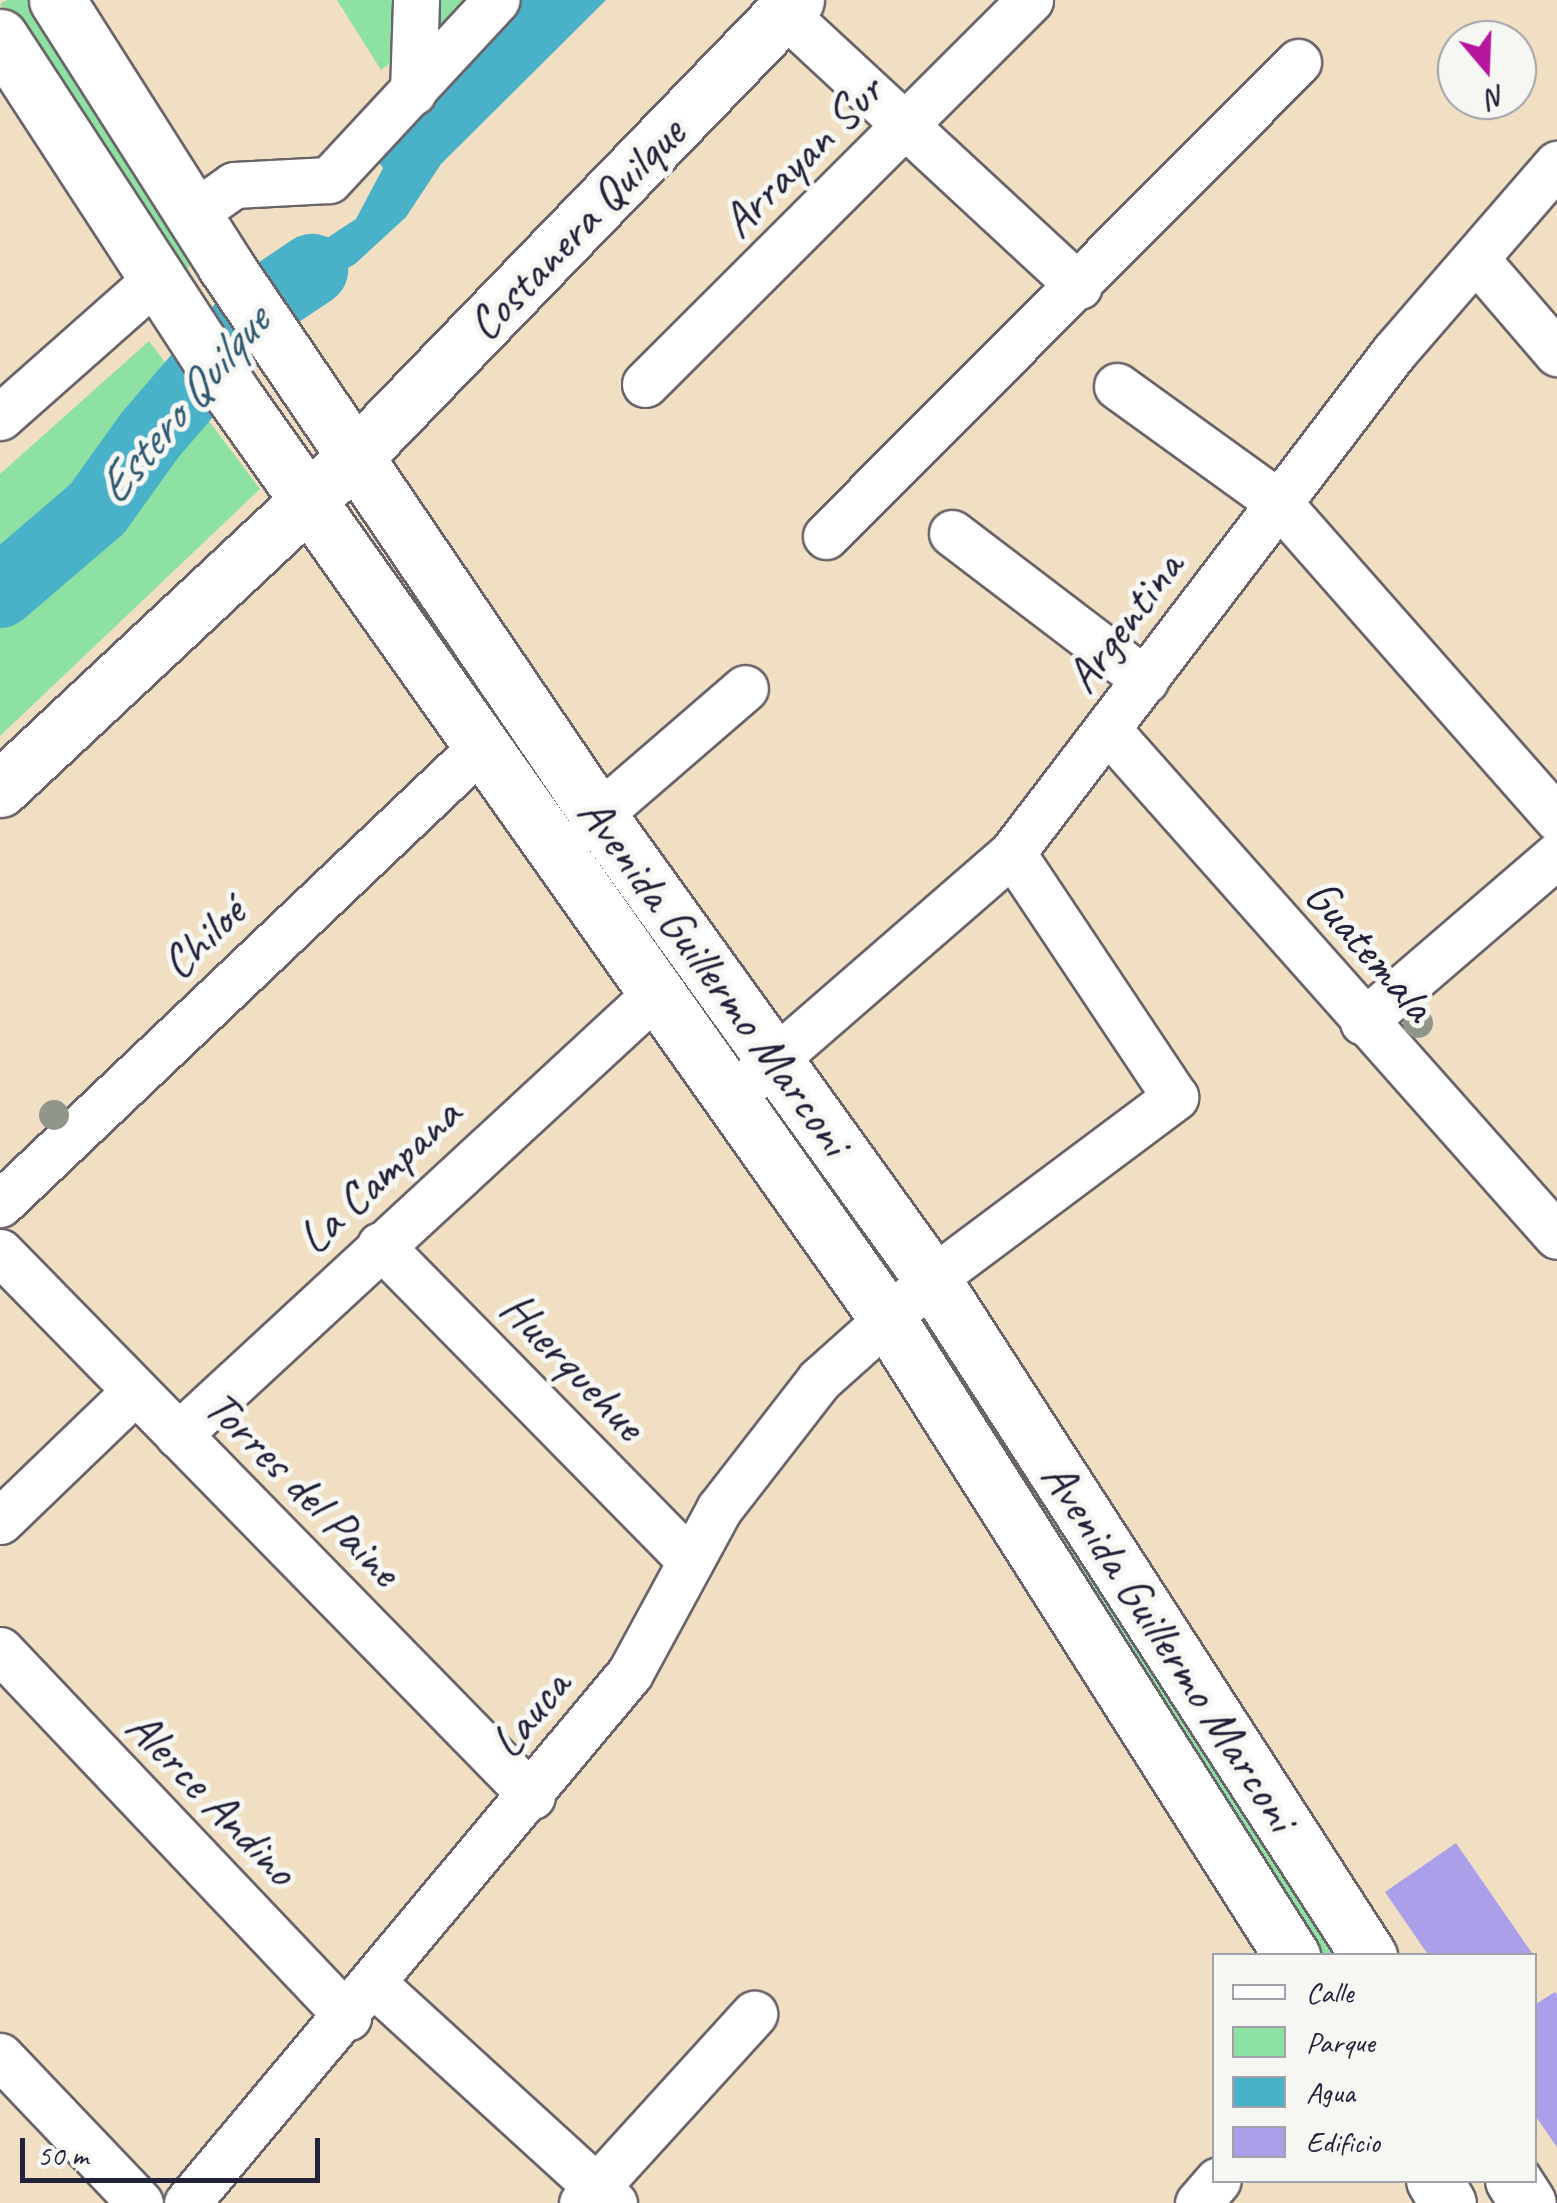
<!DOCTYPE html>
<meta charset="utf-8">
<style>
body{margin:0}
#map{position:relative;width:1557px;height:2203px;overflow:hidden;background:#f0dfc2;font-family:Caveat,sans-serif}
div>[style]{position:absolute}
.green>*{inset:0;background:#8de1a2}
.water>*{inset:0;background:#49b1c8}
.river>*{height:72px;margin:-36px;padding:0 36px;transform-origin:36px;border-radius:36px;background:#49b1c8}
.building>*{inset:0;background:#ab9fea}
.roads{filter:drop-shadow(2px 0 #6a646a) drop-shadow(-2px 0 #6a646a) drop-shadow(0 2px #6a646a) drop-shadow(0 -2px #6a646a)}
.minor>*{height:45px;margin:-22.5px;padding:0 22.5px;transform-origin:22.5px;border-radius:22.5px;background:#fff}
.major>*{height:55px;margin:-27.5px;padding:0 27.5px;transform-origin:27.5px;border-radius:27.5px;background:#fff}
.trees>*{width:30px;height:30px;margin:-15px;border-radius:50%;background:#909689}
span{translate:-50% -50%;white-space:nowrap;text-align:center;line-height:1.15;-webkit-text-stroke:10px #f6f6f2;paint-order:stroke}
.street-label{font-size:48px;color:#22223b}
.water-label{font-size:50px;color:#325b73;font-style:italic}
.legend{position:absolute;left:1212px;top:1953px;width:325px;height:230px;box-sizing:border-box;background:#f6f6f2;border:2px solid #a1a1a9;margin:0;padding:12px 18px;list-style:none;font-size:30px;color:#22223b}
.legend li{display:flex;align-items:center;gap:20px;height:50px}
.legend b{width:50px;border:2px solid #a1a1a9}
.north{position:absolute;left:1437px;top:20px;width:100px;height:100px;box-sizing:border-box;background:#f6f6f2;border:2px solid #a1a1a9;border-radius:50%;rotate:161deg;font-size:28px;font-weight:700;line-height:40px;text-align:center;color:#22223b}
.north::after{content:'';display:block;margin:auto;width:35px;height:45px;background:#b5179e;clip-path:polygon(50% 0,100% 100%,50% 72%,0 100%)}
.scale{position:absolute;left:20px;top:2138px;width:300px;height:45px;box-sizing:border-box;border:5px solid #22223b;border-top:0;padding-left:12px;font-size:30px;line-height:35px;white-space:nowrap;color:#22223b;-webkit-text-stroke:8px #f6f6f2;paint-order:stroke}
</style>
<div id="map">
<div class="green">
<i style="clip-path:polygon(7px 0,30px 0,195px 258px,180px 279px,0 4px)"></i>
<i style="clip-path:polygon(337px 0,475px 0,381px 70px)"></i>
<i style="clip-path:polygon(149px 341px,260px 489px,0 736px,0 474px)"></i>
<i style="clip-path:polygon(949px 1345px,1338px 1955px,1315px 1955px,933px 1358px)"></i>
</div>
<div class="water">
<i style="clip-path:polygon(514px 0,606px 0,441px 164px,406px 217px,355px 264px,294px 297px,280px 326px,250px 274px,275px 272px,356px 219px,383px 168px,375px 157px,440px 97px)"></i>
</div>
<div class="river">
<i style="left:0;top:592px;width:128px;rotate:-40.6deg"></i>
<i style="left:97px;top:509px;width:91px;rotate:-54.4deg"></i>
<i style="left:150px;top:435px;width:175px;rotate:-49.4deg"></i>
<i style="left:264px;top:302px;width:58px;rotate:-33.7deg"></i>
</div>
<div class="building">
<i style="clip-path:polygon(1456px 1843px,1534px 1956px,1429px 1956px,1385px 1892px)"></i>
<i style="clip-path:polygon(1555px 1992px,1557px 1995px,1557px 2147px,1534px 2114px,1534px 2005px)"></i>
</div>
<div class="roads">
<div class="minor">
<i style="left:784px;top:13px;width:402px;rotate:42.8deg"></i>
<i style="left:413px;top:92px;width:92px;rotate:-88.1deg"></i>
<i style="left:193px;top:214px;width:50px;rotate:-35.3deg"></i>
<i style="left:234px;top:185px;width:95px;rotate:-3deg"></i>
<i style="left:329px;top:180px;width:246px;rotate:-47.1deg"></i>
<i style="left:1477px;top:260px;width:123px;rotate:49.3deg"></i>
<i style="left:645px;top:384px;width:544px;rotate:-44.93deg"></i>
<i style="left:1117px;top:386px;width:198px;rotate:35.8deg"></i>
<i style="left:1278px;top:502px;width:422px;rotate:48.6deg"></i>
<i style="left:0;top:417px;width:207px;rotate:-41.5deg"></i>
<i style="left:952px;top:533px;width:243px;rotate:37.3deg"></i>
<i style="left:826px;top:536px;width:669px;rotate:-45.12deg"></i>
<i style="left:1108px;top:730px;width:676px;rotate:48.42deg"></i>
<i style="left:598px;top:815px;width:194px;rotate:-40.8deg"></i>
<i style="left:1363px;top:1022px;width:256px;rotate:-40.7deg"></i>
<i style="left:729px;top:1099px;width:375px;rotate:-41deg"></i>
<i style="left:1012px;top:853px;width:630px;rotate:-52.68deg"></i>
<i style="left:1394px;top:352px;width:249px;rotate:-49.1deg"></i>
<i style="left:0;top:1204px;width:661px;rotate:-43.53deg"></i>
<i style="left:380px;top:1245px;width:443px;rotate:45.5deg"></i>
<i style="left:0;top:1252px;width:761px;rotate:45.64deg"></i>
<i style="left:178px;top:1435px;width:647px;rotate:-42.74deg"></i>
<i style="left:0;top:1521px;width:186px;rotate:-43.9deg"></i>
<i style="left:0;top:1650px;width:506px;rotate:46.52deg"></i>
<i style="left:374px;top:1984px;width:325px;rotate:42.4deg"></i>
<i style="left:0;top:2056px;width:203px;rotate:46.4deg"></i>
<i style="left:187px;top:2203px;width:691px;rotate:-50.11deg"></i>
<i style="left:630px;top:1673px;width:187px;rotate:-61.5deg"></i>
<i style="left:719px;top:1509px;width:163px;rotate:-52.2deg"></i>
<i style="left:819px;top:1380px;width:152px;rotate:-41.8deg"></i>
<i style="left:932px;top:1279px;width:304px;rotate:-36.8deg"></i>
<i style="left:1175px;top:1097px;width:293px;rotate:-123.7deg"></i>
<i style="left:582px;top:2203px;width:256px;rotate:-47.7deg"></i>
<i style="left:1198px;top:2203px;width:30px;rotate:-49deg"></i>
</div>
<div class="major">
<i style="left:57px;top:0;width:314px;rotate:57.6deg"></i>
<i style="left:225px;top:265px;width:665px;rotate:55.86deg"></i>
<i style="left:598px;top:815px;width:572px;rotate:54.25deg"></i>
<i style="left:932px;top:1279px;width:806px;rotate:57.16deg"></i>
<i style="left:0;top:37px;width:429px;rotate:56.9deg"></i>
<i style="left:234px;top:396px;width:1130px;rotate:54.69deg"></i>
<i style="left:887px;top:1318px;width:756px;rotate:57.59deg"></i>
<i style="left:0;top:789px;width:486px;rotate:-43.1deg"></i>
<i style="left:355px;top:457px;width:635px;rotate:-46.02deg"></i>
<i style="left:1434px;top:2180px;width:27px;rotate:59deg"></i>
<i style="left:1513px;top:2180px;width:27px;rotate:57deg"></i>
</div>
</div>
<div class="trees">
<i style="left:1418px;top:1023px"></i>
<i style="left:54px;top:1115px"></i>
</div>
<div class="street-label">
<span style="left:802px;top:156px;rotate:-45deg">Arrayan Sur</span>
<span style="left:576px;top:229px;rotate:-46deg">Costanera Quilque</span>
<span style="left:1124px;top:622px;rotate:-53deg">Argentina</span>
<span style="left:203px;top:938px;rotate:-44deg">Chiloé</span>
<span style="left:1370px;top:950px;rotate:49deg">Guatemala</span>
<span style="left:715px;top:976px;rotate:54deg">Avenida Guillermo Marconi</span>
<span style="left:379px;top:1176px;rotate:-43deg">La Campana</span>
<span style="left:573px;top:1366px;rotate:46deg">Huerquehue</span>
<span style="left:303px;top:1488px;rotate:45deg">Torres del Paine</span>
<span style="left:1170px;top:1646px;rotate:57deg">Avenida Guillermo Marconi</span>
<span style="left:530px;top:1714px;rotate:-51deg">Lauca</span>
<span style="left:212px;top:1798px;rotate:46deg">Alerce Andino</span>
</div>
<div class="water-label">
<span style="left:182px;top:405px;rotate:-50deg">Estero Quilque</span>
</div>
<ul class="legend">
<li><b style="height:12px;background:#fff"></b>Calle</li>
<li><b style="height:28px;background:#8de1a2"></b>Parque</li>
<li><b style="height:28px;background:#49b1c8"></b>Agua</li>
<li><b style="height:28px;background:#ab9fea"></b>Edificio</li>
</ul>
<div class="north">N</div>
<div class="scale">50 m</div>
</div>
